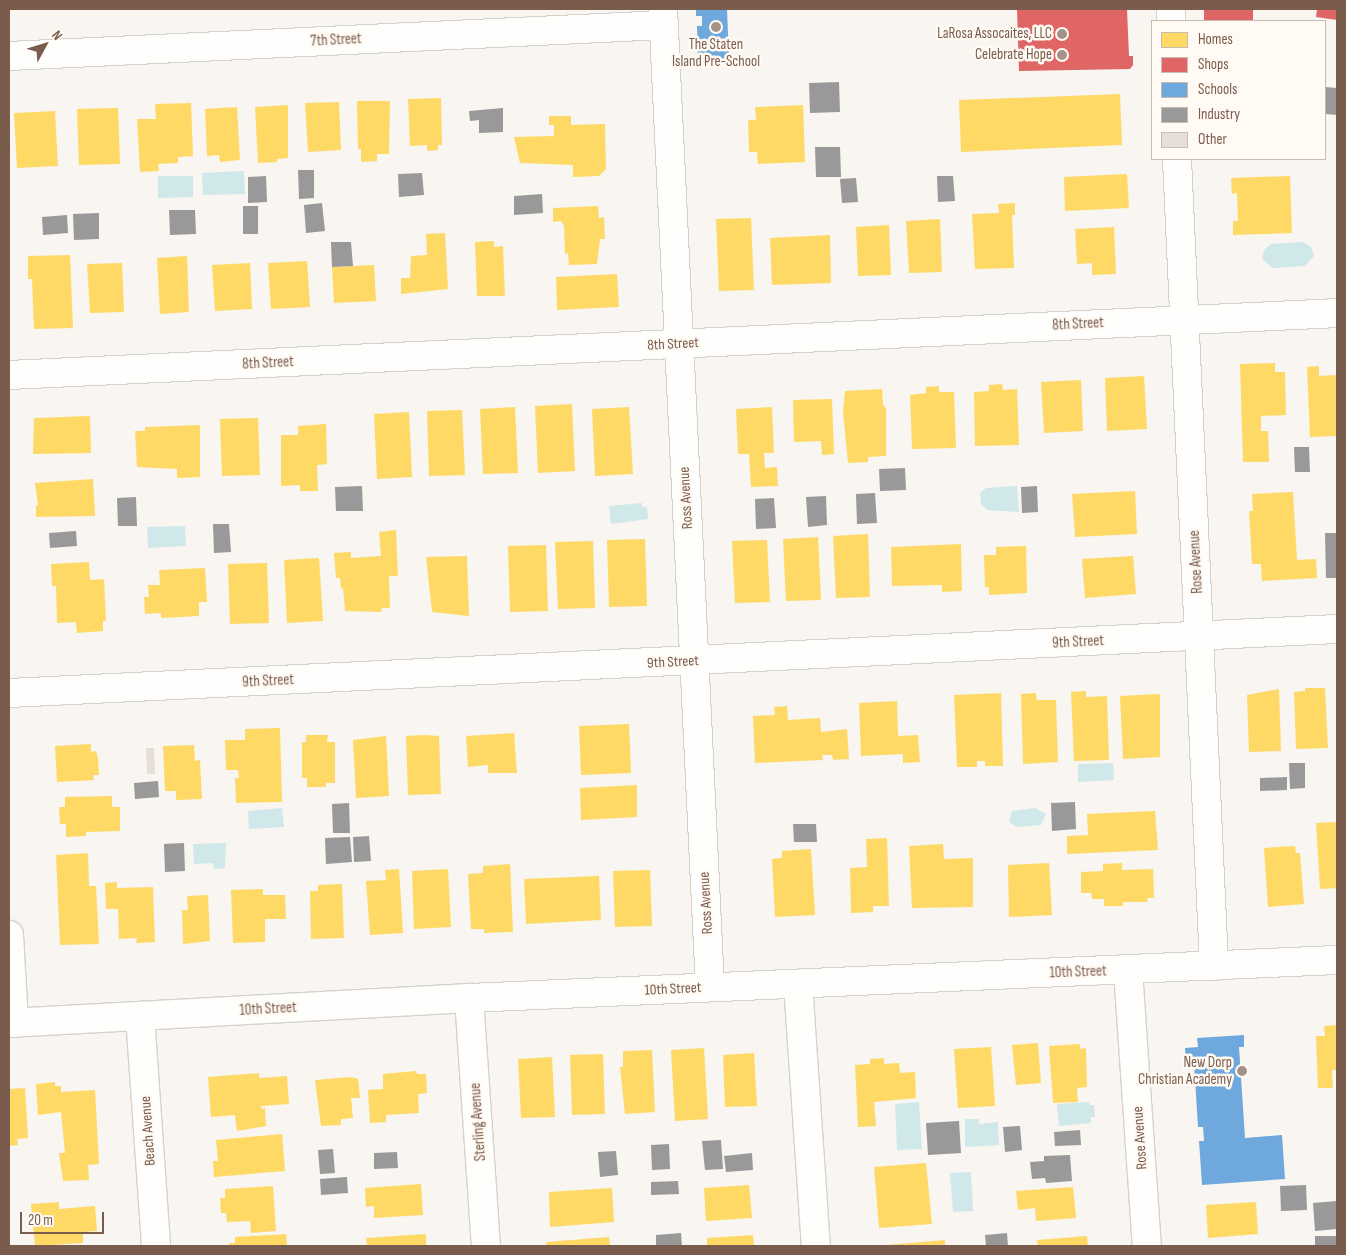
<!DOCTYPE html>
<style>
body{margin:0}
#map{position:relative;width:1346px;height:1255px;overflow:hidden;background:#f9f5f0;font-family:"Sofia Sans Condensed",sans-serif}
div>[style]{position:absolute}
.water>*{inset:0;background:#d0e8ea}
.homes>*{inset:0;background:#ffd966}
.shops>*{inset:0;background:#e06666}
.schools>*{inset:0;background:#6fa8dc}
.industry>*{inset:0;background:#999}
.building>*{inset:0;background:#e6ded7}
.roads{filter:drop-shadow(1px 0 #d7d1cb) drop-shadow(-1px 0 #d7d1cb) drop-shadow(0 1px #d7d1cb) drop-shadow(0 -1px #d7d1cb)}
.street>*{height:28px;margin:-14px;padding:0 14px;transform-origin:14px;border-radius:14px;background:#fefefd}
.dots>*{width:14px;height:14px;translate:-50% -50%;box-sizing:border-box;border:2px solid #fffaf3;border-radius:50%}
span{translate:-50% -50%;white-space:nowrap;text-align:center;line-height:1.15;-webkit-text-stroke:5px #fffaf3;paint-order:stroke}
.poi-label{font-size:15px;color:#7a5c4d}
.right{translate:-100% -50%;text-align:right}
.street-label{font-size:15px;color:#7a5c4d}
.frame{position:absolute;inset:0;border:10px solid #7a5c4d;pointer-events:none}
.legend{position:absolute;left:1151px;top:20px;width:175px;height:140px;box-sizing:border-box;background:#fffaf3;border:1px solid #cabbb1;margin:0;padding:6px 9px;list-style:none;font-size:15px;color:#7a5c4d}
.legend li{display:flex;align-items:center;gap:10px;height:25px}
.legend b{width:25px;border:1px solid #cabbb1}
.north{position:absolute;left:20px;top:20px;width:50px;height:50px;-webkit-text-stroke:4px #fffaf3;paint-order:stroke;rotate:51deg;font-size:14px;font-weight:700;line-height:20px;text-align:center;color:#7a5c4d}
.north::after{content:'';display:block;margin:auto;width:18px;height:22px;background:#7a5c4d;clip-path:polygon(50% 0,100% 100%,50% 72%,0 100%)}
.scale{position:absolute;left:20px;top:1212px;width:84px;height:22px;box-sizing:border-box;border:2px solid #7a5c4d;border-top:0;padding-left:6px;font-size:15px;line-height:18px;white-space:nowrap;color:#7a5c4d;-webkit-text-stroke:4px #fffaf3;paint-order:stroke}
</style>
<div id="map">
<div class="water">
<i style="clip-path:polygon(244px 171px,245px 194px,203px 195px,202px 173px)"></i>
<i style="clip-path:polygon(158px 176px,193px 176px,193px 197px,158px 198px)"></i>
<i style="clip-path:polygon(1303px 242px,1311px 247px,1314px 256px,1305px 266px,1272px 268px,1262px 259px,1264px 250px,1271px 244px)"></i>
<i style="clip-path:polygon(1017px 486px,1019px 512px,987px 510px,981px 504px,980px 493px,986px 488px)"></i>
<i style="clip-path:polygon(642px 503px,642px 507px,647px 506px,648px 519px,611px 524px,609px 506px)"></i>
<i style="clip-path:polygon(185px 526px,186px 546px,148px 548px,147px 527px)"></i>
<i style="clip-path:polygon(1113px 763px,1114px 780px,1078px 782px,1078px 764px)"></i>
<i style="clip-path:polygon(282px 808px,284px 827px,249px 829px,248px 811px)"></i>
<i style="clip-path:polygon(1035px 808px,1046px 814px,1041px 825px,1017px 827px,1009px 822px,1012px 811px)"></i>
<i style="clip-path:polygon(226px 843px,225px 868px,214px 869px,213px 863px,194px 864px,193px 844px)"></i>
<i style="clip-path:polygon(919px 1102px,922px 1149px,897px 1150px,895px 1104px)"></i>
<i style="clip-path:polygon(1089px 1102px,1090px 1105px,1094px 1105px,1095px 1117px,1091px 1117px,1091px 1123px,1059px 1126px,1057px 1104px)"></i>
<i style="clip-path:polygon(965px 1119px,979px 1119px,979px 1124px,998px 1122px,999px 1145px,965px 1147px)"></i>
<i style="clip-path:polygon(971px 1172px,973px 1211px,953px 1212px,950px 1173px)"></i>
</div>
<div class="homes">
<i style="clip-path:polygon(1120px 94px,1122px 145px,961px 152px,959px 100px)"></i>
<i style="clip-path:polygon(441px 98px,442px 145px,438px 145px,438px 150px,427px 151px,427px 145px,410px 146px,408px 99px)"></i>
<i style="clip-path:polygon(357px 101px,390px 101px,389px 154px,377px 154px,377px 161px,361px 162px,361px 149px,358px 149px)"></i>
<i style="clip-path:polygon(339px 102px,341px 150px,308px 152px,305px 103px)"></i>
<i style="clip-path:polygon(191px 103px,193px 156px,178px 157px,178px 163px,158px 164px,159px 171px,140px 172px,137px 119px,156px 119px,155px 104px)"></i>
<i style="clip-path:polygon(288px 105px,288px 158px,277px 159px,277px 162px,258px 163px,255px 107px)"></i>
<i style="clip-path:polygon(803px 105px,805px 162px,758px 164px,757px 152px,749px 152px,748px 120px,756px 120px,755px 107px)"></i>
<i style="clip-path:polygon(237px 107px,240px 160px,220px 162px,219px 155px,207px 156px,205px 109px)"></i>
<i style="clip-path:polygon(118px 108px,120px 164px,79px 165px,77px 109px)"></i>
<i style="clip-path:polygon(55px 111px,58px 166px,17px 168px,14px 113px)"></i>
<i style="clip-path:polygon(549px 116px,571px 116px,571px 125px,605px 124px,606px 169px,599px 176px,573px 177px,573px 165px,520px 163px,514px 137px,554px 136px,554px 125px,549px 125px)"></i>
<i style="clip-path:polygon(1127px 174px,1129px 208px,1065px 211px,1064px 177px)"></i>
<i style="clip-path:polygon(1290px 176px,1292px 233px,1233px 235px,1233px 221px,1238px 221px,1237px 193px,1232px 194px,1231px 178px)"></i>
<i style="clip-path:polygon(1015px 203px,1015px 215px,1012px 215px,1014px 268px,975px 269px,972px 214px,999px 213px,998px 204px)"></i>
<i style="clip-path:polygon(598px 206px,599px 218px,604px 217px,605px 239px,600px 239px,597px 264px,569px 265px,568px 253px,565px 254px,564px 226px,561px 221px,553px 222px,553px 208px)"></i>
<i style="clip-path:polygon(751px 218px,754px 290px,719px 291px,716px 219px)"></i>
<i style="clip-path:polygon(940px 219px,942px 272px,909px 273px,906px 221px)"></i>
<i style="clip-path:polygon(889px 225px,891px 275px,858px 276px,856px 227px)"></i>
<i style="clip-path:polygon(1114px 227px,1116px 274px,1092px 275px,1092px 263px,1077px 264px,1075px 229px)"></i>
<i style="clip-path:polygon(445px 233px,448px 289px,401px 294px,401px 278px,410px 278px,411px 256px,427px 255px,426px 234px)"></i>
<i style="clip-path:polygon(830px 235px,831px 283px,772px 285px,770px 238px)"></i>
<i style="clip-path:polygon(494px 241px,494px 247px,503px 246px,505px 296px,477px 296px,475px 242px)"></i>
<i style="clip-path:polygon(70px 255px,73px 328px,34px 329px,32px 279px,28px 279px,28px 256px)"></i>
<i style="clip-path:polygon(187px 256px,189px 312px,160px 314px,157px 258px)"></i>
<i style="clip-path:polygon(307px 261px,310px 307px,271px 309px,268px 263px)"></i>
<i style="clip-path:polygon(122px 263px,124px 312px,90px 313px,87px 264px)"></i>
<i style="clip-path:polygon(250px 263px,252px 309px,215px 311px,212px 265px)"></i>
<i style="clip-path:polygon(374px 265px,376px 301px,334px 303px,332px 267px)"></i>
<i style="clip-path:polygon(617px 274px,619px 307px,557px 310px,556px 277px)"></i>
<i style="clip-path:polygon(1275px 363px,1275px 372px,1285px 372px,1286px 415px,1261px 416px,1261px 431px,1268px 431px,1269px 462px,1243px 462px,1240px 364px)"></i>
<i style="clip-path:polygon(1319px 366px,1319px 376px,1337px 375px,1337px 436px,1310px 437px,1307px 367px)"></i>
<i style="clip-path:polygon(1144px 376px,1147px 429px,1107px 431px,1105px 378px)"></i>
<i style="clip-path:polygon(1081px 380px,1083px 431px,1044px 433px,1041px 382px)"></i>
<i style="clip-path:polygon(1002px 384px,1003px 390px,1017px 389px,1019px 445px,975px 446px,974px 392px,989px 391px,989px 385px)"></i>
<i style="clip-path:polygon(939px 386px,939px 392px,954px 392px,956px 448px,912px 449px,910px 395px,926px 393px,926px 387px)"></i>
<i style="clip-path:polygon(882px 389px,883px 405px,886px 408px,886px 456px,868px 457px,868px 462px,848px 463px,843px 411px,845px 391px)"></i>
<i style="clip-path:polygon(832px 399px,834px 454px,822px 455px,821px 441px,794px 442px,793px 400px)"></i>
<i style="clip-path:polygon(572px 404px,575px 471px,538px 473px,535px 406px)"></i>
<i style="clip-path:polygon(515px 407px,518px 473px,483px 474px,480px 409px)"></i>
<i style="clip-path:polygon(629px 407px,633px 474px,595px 476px,592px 409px)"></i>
<i style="clip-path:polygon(772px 407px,774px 453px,764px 453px,765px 468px,777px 467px,778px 486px,751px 487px,749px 454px,738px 454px,736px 409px)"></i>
<i style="clip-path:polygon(462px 410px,465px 475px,429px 476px,427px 411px)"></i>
<i style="clip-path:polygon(409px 412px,412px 477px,377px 479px,374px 414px)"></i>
<i style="clip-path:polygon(90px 416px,91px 453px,33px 454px,34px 418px)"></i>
<i style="clip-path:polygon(258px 418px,260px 475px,222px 476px,220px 419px)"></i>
<i style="clip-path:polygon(326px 424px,327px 464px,317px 465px,318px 491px,300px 491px,300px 485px,281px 486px,281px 435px,298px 435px,298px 426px)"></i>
<i style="clip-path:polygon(200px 425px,200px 477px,177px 478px,177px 469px,137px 467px,135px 431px,145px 431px,145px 427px)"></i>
<i style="clip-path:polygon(93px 479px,95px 516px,36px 517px,36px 506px,38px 505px,35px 483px)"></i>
<i style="clip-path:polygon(1135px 491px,1137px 534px,1075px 537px,1072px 494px)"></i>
<i style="clip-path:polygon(1293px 492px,1297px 560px,1316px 559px,1317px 578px,1262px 581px,1261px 564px,1252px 564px,1249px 511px,1253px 511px,1252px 494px)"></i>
<i style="clip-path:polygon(396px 530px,398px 576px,389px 576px,390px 608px,382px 608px,381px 612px,345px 611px,343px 588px,341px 589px,340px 578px,336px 578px,334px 553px,351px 552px,351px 558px,381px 556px,379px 532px)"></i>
<i style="clip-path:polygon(868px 534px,870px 597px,836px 598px,833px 536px)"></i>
<i style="clip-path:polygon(818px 537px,821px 600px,786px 601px,783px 539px)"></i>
<i style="clip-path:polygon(645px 539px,647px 606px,609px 607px,607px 540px)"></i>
<i style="clip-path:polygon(767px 540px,770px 602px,735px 603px,732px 541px)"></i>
<i style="clip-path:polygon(593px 541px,595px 608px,558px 609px,555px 542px)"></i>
<i style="clip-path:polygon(961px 544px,962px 591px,942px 592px,942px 585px,892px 586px,891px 547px)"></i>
<i style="clip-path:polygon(546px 545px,548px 611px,510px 612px,508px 546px)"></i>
<i style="clip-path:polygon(1026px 546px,1027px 593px,989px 595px,989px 587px,985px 587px,984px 555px,996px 555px,996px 547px)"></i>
<i style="clip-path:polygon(467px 556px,469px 616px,432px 612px,426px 557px)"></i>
<i style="clip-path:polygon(1133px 556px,1136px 594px,1085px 598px,1082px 559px)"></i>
<i style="clip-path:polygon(319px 558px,323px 621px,287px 623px,284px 560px)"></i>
<i style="clip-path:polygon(89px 562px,90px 580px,104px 579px,106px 621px,103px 621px,103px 631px,77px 633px,76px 622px,57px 623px,56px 586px,52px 586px,51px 564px)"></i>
<i style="clip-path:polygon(267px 563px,269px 623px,230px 624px,228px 564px)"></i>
<i style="clip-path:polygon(205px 568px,207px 602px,199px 602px,199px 616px,161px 618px,161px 613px,145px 614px,144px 597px,149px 597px,148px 585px,160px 585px,159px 570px)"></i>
<i style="clip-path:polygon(1305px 688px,1325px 688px,1328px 748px,1296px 749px,1294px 692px,1305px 691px)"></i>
<i style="clip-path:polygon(1279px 689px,1281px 751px,1249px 752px,1247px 695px)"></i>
<i style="clip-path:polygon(1086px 691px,1086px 697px,1107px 696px,1109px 760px,1074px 761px,1071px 692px)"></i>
<i style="clip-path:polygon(1001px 693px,1003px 766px,985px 766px,985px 761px,977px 761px,977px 767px,957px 767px,954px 695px)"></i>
<i style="clip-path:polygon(1036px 693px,1037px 700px,1056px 700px,1058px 762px,1023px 764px,1021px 694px)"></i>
<i style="clip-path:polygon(1160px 694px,1160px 757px,1123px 759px,1120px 696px)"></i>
<i style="clip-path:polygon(897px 701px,898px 736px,918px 735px,920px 762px,903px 763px,903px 754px,861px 756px,859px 703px)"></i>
<i style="clip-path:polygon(787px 706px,788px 720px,820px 718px,821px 732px,847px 729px,849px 759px,833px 760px,832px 755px,822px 755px,823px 760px,755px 763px,753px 716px,775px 715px,774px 707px)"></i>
<i style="clip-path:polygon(629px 724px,631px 773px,581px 775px,579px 726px)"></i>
<i style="clip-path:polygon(280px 728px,282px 802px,236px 803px,235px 778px,239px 778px,238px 770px,226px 770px,225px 740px,245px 740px,245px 729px)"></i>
<i style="clip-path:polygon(514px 733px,517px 773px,488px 773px,488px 765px,468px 767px,466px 736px)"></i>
<i style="clip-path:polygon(306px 735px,328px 735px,327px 742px,335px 742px,335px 783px,326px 783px,326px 787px,307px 787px,307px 778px,302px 778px,302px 742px,306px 742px)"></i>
<i style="clip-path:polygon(425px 735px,439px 736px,441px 794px,408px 795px,406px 736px)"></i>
<i style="clip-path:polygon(386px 736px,389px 796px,356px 798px,353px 740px)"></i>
<i style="clip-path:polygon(91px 744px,91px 752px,96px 751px,98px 758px,99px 775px,93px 775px,94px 780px,57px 782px,55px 746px)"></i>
<i style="clip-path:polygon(194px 745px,195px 761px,200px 760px,202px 799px,176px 800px,176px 791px,165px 791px,163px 746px)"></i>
<i style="clip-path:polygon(637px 785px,637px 817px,581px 820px,580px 788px)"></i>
<i style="clip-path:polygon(112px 796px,112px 807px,120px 807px,120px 831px,86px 832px,86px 836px,66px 837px,66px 824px,60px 824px,59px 807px,65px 807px,65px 797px)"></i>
<i style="clip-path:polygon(1155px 811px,1158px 850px,1067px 854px,1067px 836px,1088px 835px,1087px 814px)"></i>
<i style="clip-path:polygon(1337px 822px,1337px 888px,1320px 889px,1316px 823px)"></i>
<i style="clip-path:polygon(887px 838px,889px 906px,873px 906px,873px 912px,851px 913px,850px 868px,867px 867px,866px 839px)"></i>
<i style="clip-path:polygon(943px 844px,944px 859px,973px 858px,973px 907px,912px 908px,909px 846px)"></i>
<i style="clip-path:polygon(1295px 846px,1296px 853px,1300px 853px,1304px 904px,1268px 907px,1264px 848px)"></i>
<i style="clip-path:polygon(811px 849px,815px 915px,775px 917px,772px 859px,782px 858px,782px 851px)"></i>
<i style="clip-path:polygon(88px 853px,89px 886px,96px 886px,99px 944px,60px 945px,56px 855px)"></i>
<i style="clip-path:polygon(1049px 863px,1052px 915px,1009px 917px,1008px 865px)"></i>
<i style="clip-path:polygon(1122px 863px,1122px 870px,1153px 869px,1154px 898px,1147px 898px,1148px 902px,1123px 902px,1123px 906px,1104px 906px,1104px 899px,1092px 899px,1091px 893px,1081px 893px,1081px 872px,1103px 871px,1103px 864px)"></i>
<i style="clip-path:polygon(510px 864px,513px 932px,484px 933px,484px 929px,471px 929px,468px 874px,483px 873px,483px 866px)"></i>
<i style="clip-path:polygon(399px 869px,403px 933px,370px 935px,366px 881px,386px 880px,385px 870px)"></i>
<i style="clip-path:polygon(448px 869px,451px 927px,414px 929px,412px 871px)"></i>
<i style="clip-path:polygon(650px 870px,652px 926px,615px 927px,613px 871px)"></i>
<i style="clip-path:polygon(599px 876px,601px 920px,526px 924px,524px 879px)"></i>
<i style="clip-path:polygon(117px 882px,117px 888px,153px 887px,155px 942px,136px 943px,137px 938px,119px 939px,118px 909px,106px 909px,105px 883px)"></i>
<i style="clip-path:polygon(342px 884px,344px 938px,311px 939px,310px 891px,318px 891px,318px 885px)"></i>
<i style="clip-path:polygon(263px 889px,263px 895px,285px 895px,286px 919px,265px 919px,265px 942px,233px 943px,231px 890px)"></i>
<i style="clip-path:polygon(208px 895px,210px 941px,183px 944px,182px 910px,188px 910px,187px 896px)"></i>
<i style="clip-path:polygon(1337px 1025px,1337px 1070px,1332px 1070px,1333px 1088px,1318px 1088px,1316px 1036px,1325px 1036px,1324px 1026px)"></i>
<i style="clip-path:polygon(1038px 1043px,1041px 1083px,1016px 1085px,1012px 1045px)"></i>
<i style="clip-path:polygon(1080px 1044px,1080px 1049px,1086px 1048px,1087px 1087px,1077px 1088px,1078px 1102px,1053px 1103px,1049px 1046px)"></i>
<i style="clip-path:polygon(991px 1047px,995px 1106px,958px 1108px,954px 1049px)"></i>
<i style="clip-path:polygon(704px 1048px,708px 1119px,675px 1121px,671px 1050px)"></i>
<i style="clip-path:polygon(652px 1050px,655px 1112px,625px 1114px,620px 1067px,623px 1067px,623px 1051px)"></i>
<i style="clip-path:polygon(754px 1053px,757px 1106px,725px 1107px,723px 1055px)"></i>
<i style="clip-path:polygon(603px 1054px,605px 1114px,572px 1115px,570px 1055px)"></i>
<i style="clip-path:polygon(552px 1057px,555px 1117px,521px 1118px,518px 1059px)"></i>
<i style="clip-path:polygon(884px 1058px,884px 1064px,899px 1063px,900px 1073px,915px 1072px,916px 1098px,874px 1102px,876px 1126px,858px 1127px,855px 1065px,870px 1064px,870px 1059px)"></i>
<i style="clip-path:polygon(416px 1071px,417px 1074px,426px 1074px,427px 1093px,418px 1094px,419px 1113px,386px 1115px,386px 1122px,370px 1123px,368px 1090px,383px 1089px,383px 1074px)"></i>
<i style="clip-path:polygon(259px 1073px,259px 1078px,287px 1076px,289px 1104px,261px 1106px,261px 1109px,265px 1108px,266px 1126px,237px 1131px,235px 1115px,211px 1117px,208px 1077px)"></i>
<i style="clip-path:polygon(350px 1077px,358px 1079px,360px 1098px,351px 1098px,353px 1118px,341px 1119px,341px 1125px,321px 1126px,315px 1080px)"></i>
<i style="clip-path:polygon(55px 1082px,55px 1086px,61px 1086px,61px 1092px,95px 1090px,99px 1164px,88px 1165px,89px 1180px,63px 1181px,59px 1153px,65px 1153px,61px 1112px,38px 1115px,36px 1084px)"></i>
<i style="clip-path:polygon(25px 1088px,28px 1138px,17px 1139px,18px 1145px,9px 1146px,9px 1089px)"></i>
<i style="clip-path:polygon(282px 1134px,285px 1171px,214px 1177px,213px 1161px,218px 1161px,216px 1140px)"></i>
<i style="clip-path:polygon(926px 1163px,932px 1224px,879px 1228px,874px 1167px)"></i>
<i style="clip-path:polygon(421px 1184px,423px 1215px,374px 1218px,374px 1206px,366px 1207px,365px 1188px)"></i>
<i style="clip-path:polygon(749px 1185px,752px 1218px,706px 1221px,704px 1188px)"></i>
<i style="clip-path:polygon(273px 1186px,276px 1231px,251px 1233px,250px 1221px,227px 1222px,226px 1213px,221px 1213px,220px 1198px,225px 1198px,225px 1189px)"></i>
<i style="clip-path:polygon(1073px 1187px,1076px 1218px,1036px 1221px,1035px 1208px,1018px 1210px,1016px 1191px)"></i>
<i style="clip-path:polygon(612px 1188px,614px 1222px,550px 1227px,549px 1192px)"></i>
<i style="clip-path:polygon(59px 1202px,59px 1209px,95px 1206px,97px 1231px,83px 1232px,83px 1243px,35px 1246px,31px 1204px)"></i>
<i style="clip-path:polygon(1256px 1202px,1258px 1234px,1208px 1238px,1206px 1205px)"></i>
<i style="clip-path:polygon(286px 1234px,287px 1246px,229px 1246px,229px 1243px,235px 1243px,235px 1237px)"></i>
<i style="clip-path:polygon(426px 1234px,426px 1246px,367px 1246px,366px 1238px)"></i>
<i style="clip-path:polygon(753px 1235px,754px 1246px,707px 1246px,707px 1238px)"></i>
<i style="clip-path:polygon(1087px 1236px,1088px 1246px,1038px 1246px,1037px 1240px)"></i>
<i style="clip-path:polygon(609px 1237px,610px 1246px,547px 1246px,546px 1242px)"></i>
<i style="clip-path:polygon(945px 1240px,945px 1246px,887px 1246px,887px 1245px)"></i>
</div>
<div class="shops">
<i style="clip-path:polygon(1017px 9px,1127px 9px,1129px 56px,1133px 56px,1133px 65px,1130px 69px,1019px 71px)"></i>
<i style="clip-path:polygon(1204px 9px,1253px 9px,1253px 21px,1204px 21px)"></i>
<i style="clip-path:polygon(1317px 9px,1337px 9px,1337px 20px,1316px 17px)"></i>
</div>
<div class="schools">
<i style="clip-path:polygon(696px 9px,727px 9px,729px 59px,706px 60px,705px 56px,698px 57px,697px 26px,702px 26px,702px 16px,696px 16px)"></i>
<i style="clip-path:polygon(1244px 1035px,1244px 1047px,1239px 1047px,1245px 1138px,1282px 1135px,1285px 1179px,1202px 1185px,1199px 1141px,1204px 1141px,1203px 1127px,1198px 1127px,1194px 1063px,1186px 1064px,1185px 1048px,1198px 1047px,1197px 1038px)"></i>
</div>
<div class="industry">
<i style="clip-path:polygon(839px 82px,840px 112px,810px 113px,809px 83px)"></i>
<i style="clip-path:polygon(1325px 87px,1337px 88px,1337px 115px,1325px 114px)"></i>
<i style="clip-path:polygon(503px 108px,503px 132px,479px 133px,479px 120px,470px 121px,469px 111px)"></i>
<i style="clip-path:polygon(815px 147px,840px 147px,841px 177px,816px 177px)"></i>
<i style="clip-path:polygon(298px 170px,314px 170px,314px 198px,299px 199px)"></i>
<i style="clip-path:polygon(422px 173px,424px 195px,399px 197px,398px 174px)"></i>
<i style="clip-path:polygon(266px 176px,267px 202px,248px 203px,248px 177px)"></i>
<i style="clip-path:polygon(937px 176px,953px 176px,955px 201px,938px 202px)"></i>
<i style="clip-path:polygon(856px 178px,858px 202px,842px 203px,840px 179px)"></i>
<i style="clip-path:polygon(542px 194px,543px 213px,514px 215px,514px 196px)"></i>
<i style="clip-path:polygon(322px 203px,325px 231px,306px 233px,304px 205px)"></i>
<i style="clip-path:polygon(243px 206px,258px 206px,258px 234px,243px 234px)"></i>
<i style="clip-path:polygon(169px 210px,195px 210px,196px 234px,170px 235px)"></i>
<i style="clip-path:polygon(99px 213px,99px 239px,74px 240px,73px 214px)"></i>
<i style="clip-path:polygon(67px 215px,68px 233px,43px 235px,42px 217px)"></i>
<i style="clip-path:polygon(331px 242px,351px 242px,353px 266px,332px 267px)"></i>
<i style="clip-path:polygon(1294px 447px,1309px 447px,1310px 472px,1295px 472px)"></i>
<i style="clip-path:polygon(905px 468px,906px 490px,880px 491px,879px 469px)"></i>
<i style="clip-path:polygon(362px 486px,363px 511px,336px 511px,335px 487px)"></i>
<i style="clip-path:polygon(1037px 486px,1038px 512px,1022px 513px,1021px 487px)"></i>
<i style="clip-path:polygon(875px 493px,877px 523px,857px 524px,856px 494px)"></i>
<i style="clip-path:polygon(826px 496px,827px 525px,808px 527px,806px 497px)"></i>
<i style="clip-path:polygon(136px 497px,137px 526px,118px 526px,117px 498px)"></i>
<i style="clip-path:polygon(774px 498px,776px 528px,756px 529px,755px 499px)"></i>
<i style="clip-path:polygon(213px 524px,229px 524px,231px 552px,214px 553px)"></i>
<i style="clip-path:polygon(76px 531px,77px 546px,50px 548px,49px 533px)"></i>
<i style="clip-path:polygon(1325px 533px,1337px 533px,1337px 578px,1326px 578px)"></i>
<i style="clip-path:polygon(1289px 763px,1305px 763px,1305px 788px,1290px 789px)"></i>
<i style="clip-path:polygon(1287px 777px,1287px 790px,1260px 791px,1260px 778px)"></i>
<i style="clip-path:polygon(158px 781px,159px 797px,135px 799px,134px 783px)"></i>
<i style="clip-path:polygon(1075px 802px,1076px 829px,1052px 831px,1051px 803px)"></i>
<i style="clip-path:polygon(349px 803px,350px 833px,333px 833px,332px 804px)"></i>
<i style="clip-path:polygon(793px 824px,816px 824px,817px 842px,794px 842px)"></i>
<i style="clip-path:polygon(369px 836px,371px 861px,354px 862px,353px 837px)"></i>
<i style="clip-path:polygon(350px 837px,352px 862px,326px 864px,325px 838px)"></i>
<i style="clip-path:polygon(184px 843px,185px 871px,165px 872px,164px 844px)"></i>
<i style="clip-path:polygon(959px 1121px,961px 1153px,928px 1155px,926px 1123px)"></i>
<i style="clip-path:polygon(1020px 1126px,1022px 1150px,1005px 1152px,1003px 1127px)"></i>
<i style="clip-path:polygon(1080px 1130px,1081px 1145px,1055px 1146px,1054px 1132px)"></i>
<i style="clip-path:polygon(721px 1140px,723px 1169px,705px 1170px,702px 1141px)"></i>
<i style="clip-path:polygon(669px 1144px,670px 1169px,652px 1170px,651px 1145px)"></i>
<i style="clip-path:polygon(333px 1149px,335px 1173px,320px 1174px,318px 1150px)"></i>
<i style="clip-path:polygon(616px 1151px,618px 1175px,600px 1177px,598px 1152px)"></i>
<i style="clip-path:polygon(397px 1152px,398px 1168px,374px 1169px,374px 1153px)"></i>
<i style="clip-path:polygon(752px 1153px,753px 1170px,726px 1172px,724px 1156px)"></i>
<i style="clip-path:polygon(1070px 1155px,1072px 1181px,1046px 1183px,1045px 1178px,1032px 1179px,1030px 1162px,1044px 1161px,1044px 1156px)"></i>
<i style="clip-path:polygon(347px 1177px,348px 1193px,321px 1195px,320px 1179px)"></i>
<i style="clip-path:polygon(678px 1181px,679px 1194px,651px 1195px,651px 1182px)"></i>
<i style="clip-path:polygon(1306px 1185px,1307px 1210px,1281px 1211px,1280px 1186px)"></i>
<i style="clip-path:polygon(1337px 1201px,1337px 1229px,1315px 1231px,1313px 1203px)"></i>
<i style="clip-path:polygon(681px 1233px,682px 1246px,656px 1246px,656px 1235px)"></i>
<i style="clip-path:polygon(1007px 1233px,1008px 1246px,986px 1246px,985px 1235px)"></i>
<i style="clip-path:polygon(1315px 1236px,1337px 1236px,1337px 1246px,1315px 1246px)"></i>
</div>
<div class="building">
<i style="clip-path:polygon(146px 748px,154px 748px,155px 774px,147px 774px)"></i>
</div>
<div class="roads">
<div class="street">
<i style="left:663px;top:9px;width:979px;rotate:87.25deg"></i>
<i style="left:1171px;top:9px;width:12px;rotate:90deg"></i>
<i style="left:9px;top:56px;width:655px;rotate:-2.71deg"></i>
<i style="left:1177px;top:159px;width:808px;rotate:87.37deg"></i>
<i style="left:9px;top:375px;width:1329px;rotate:-2.67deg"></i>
<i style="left:9px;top:693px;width:1330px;rotate:-2.76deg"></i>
<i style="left:9px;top:935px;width:88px;rotate:86.7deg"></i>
<i style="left:1128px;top:970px;width:277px;rotate:86.1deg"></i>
<i style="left:798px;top:984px;width:263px;rotate:86.1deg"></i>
<i style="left:469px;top:998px;width:249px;rotate:86.1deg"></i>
<i style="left:140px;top:1016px;width:231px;rotate:86deg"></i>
<i style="left:9px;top:1023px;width:461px;rotate:-3.1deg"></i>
<i style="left:469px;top:998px;width:869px;rotate:-2.51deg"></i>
</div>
</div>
<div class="dots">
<i style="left:716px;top:27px;background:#a69286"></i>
<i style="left:1062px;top:34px;background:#a69286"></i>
<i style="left:1062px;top:55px;background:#a69286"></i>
<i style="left:1242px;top:1071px;background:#a69286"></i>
</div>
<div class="poi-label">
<span class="right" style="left:1052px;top:34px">LaRosa Assocaites, LLC</span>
<span style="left:716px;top:53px">The Staten<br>Island Pre-School</span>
<span class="right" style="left:1052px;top:55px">Celebrate Hope</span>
<span class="right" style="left:1232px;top:1071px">New Dorp<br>Christian Academy</span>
</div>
<div class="street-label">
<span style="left:336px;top:40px;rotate:-3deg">7th Street</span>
<span style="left:1078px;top:324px;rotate:-3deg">8th Street</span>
<span style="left:673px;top:344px;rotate:-3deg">8th Street</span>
<span style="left:268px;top:363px;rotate:-3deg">8th Street</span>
<span style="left:686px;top:498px;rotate:-93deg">Ross Avenue</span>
<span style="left:1196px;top:562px;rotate:-93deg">Rose Avenue</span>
<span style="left:1078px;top:642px;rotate:-3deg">9th Street</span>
<span style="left:673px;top:662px;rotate:-3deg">9th Street</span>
<span style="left:268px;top:681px;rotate:-3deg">9th Street</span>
<span style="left:706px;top:903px;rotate:-93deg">Ross Avenue</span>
<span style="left:1078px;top:972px;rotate:-2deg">10th Street</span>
<span style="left:673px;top:989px;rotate:-3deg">10th Street</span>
<span style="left:268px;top:1009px;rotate:-3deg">10th Street</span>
<span style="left:478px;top:1122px;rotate:-94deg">Sterling Avenue</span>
<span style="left:148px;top:1131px;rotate:-94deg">Beach Avenue</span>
<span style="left:1140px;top:1138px;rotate:-94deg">Rose Avenue</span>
</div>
<div class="frame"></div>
<ul class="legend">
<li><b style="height:14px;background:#ffd966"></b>Homes</li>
<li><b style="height:14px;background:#e06666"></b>Shops</li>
<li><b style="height:14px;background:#6fa8dc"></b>Schools</li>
<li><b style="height:14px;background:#999"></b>Industry</li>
<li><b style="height:14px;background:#e6ded7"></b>Other</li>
</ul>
<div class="north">N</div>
<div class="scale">20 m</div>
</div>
